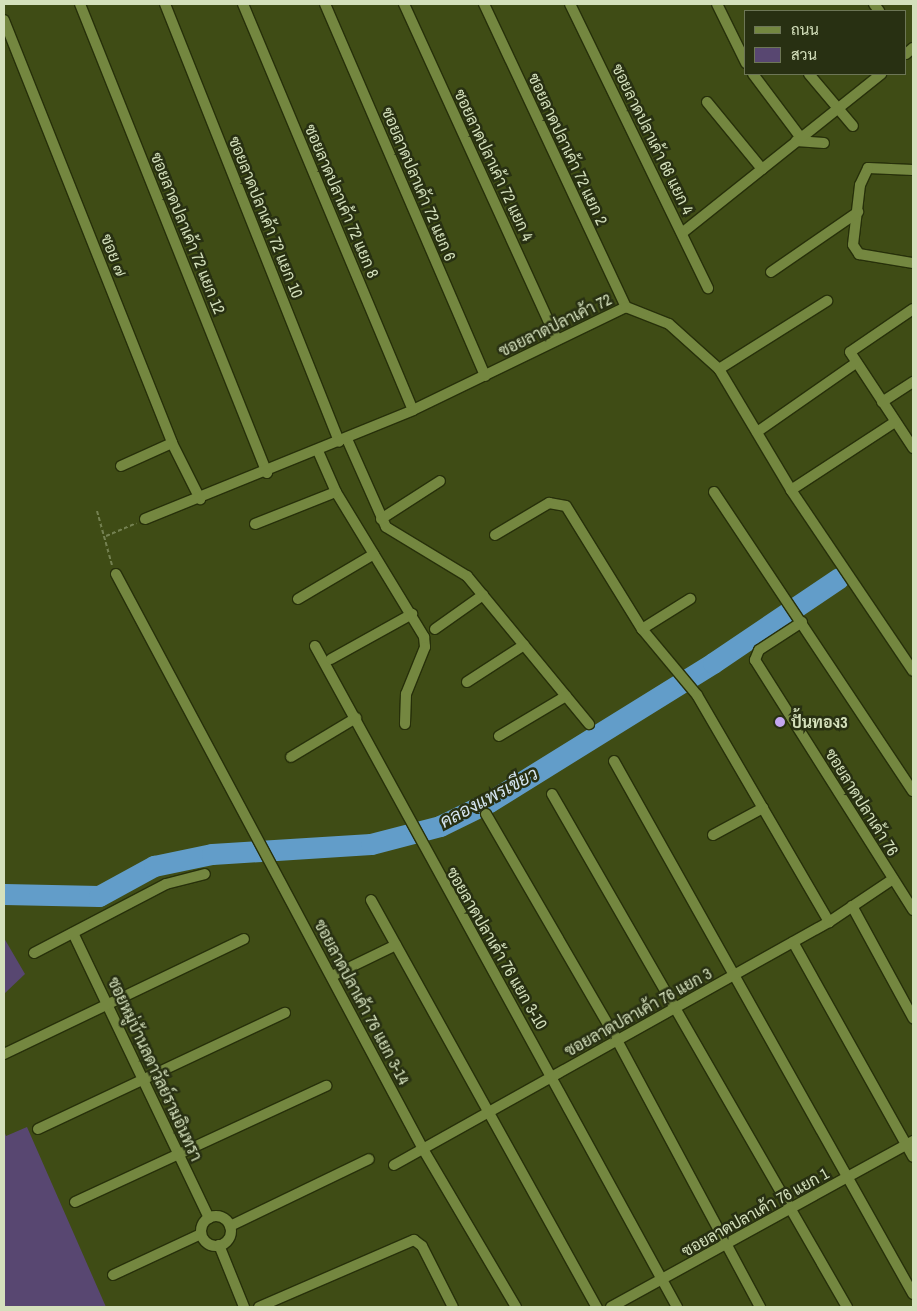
<!DOCTYPE html>
<meta charset="utf-8">
<style>
body{margin:0}
#map{position:relative;width:917px;height:1311px;overflow:hidden;background:#3f4c15;font-family:"Archivo Narrow",Sarabun,sans-serif}
div>[style]{position:absolute}
.green>*{inset:0;background:#584771}
.river>*{height:21px;margin:-10.5px;padding:0 10.5px;transform-origin:10.5px;border-radius:10.5px;background:#629dc9}
.path>*{height:2px;margin-top:-1px;transform-origin:0;background:repeating-linear-gradient(90deg,#748151 0 4px,transparent 0 6.5px)}
.roads{filter:drop-shadow(1px 0 #27300a) drop-shadow(-1px 0 #27300a) drop-shadow(0 1px #27300a) drop-shadow(0 -1px #27300a)}
.minor>*{height:10px;margin:-5px;padding:0 5px;transform-origin:5px;border-radius:5px;background:#748740}
.minor>.ring{margin:-5px;padding:0;box-sizing:content-box;background:none;border:10px solid #748740;border-radius:50%}
.dots>*{width:14px;height:14px;translate:-50% -50%;box-sizing:border-box;border:2px solid #283012;border-radius:50%}
span{translate:-50% -50%;white-space:nowrap;text-align:center;line-height:1.15;-webkit-text-stroke:5px #283012;paint-order:stroke}
.street-label{font-size:16px;color:#d4e0bc}
.poi-label{font-size:16px;color:#d4e0bc;font-weight:700}
.left{translate:0 -50%;text-align:left}
.water-label{font-size:18px;color:#d6e6f2;font-style:italic}
.frame{position:absolute;inset:0;border:5px solid #d4e0bc;pointer-events:none}
.legend{position:absolute;left:744px;top:10px;width:162px;height:65px;box-sizing:border-box;background:#283012;border:1px solid #6d7656;margin:0;padding:6px 9px;list-style:none;font-size:15px;color:#d4e0bc}
.legend li{display:flex;align-items:center;gap:10px;height:25px}
.legend b{width:25px;border:1px solid #6d7656}
</style>
<div id="map">
<div class="green">
<i style="clip-path:polygon(4px 938px,25px 974px,4px 994px)"></i>
<i style="clip-path:polygon(27px 1127px,106px 1307px,4px 1307px,4px 1131px,6px 1136px)"></i>
</div>
<div class="river">
<i style="left:4px;top:894px;width:95px;rotate:1.2deg"></i>
<i style="left:99px;top:896px;width:63px;rotate:-28.6deg"></i>
<i style="left:154px;top:866px;width:59px;rotate:-11.7deg"></i>
<i style="left:212px;top:854px;width:159px;rotate:-3.6deg"></i>
<i style="left:371px;top:844px;width:71px;rotate:-14.6deg"></i>
<i style="left:440px;top:826px;width:55px;rotate:-26.1deg"></i>
<i style="left:489px;top:802px;width:264px;rotate:-31.8deg"></i>
<i style="left:713px;top:663px;width:152px;rotate:-34deg"></i>
</div>
<div class="path">
<i style="left:97px;top:511px;width:56px;rotate:74.5deg"></i>
<i style="left:106px;top:536px;width:33px;rotate:-23deg"></i>
</div>
<div class="roads">
<div class="minor">
<i style="left:80px;top:4px;width:505px;rotate:68.26deg"></i>
<i style="left:165px;top:4px;width:471px;rotate:68.3deg"></i>
<i style="left:243px;top:4px;width:440px;rotate:67.3deg"></i>
<i style="left:325px;top:4px;width:405px;rotate:66.7deg"></i>
<i style="left:404px;top:4px;width:368px;rotate:65.5deg"></i>
<i style="left:484px;top:4px;width:335px;rotate:64.9deg"></i>
<i style="left:570px;top:4px;width:316px;rotate:64.1deg"></i>
<i style="left:717px;top:4px;width:66px;rotate:63.8deg"></i>
<i style="left:874px;top:4px;width:9px;rotate:54deg"></i>
<i style="left:4px;top:20px;width:455px;rotate:68.3deg"></i>
<i style="left:172px;top:443px;width:63px;rotate:63.4deg"></i>
<i style="left:906px;top:54px;width:9px;rotate:-41deg"></i>
<i style="left:753px;top:74px;width:80px;rotate:53.1deg"></i>
<i style="left:809px;top:74px;width:68px;rotate:49.8deg"></i>
<i style="left:707px;top:102px;width:87px;rotate:50.6deg"></i>
<i style="left:796px;top:141px;width:28px;rotate:4deg"></i>
<i style="left:913px;top:170px;width:45px;rotate:-177.5deg"></i>
<i style="left:868px;top:168px;width:19px;rotate:115deg"></i>
<i style="left:860px;top:185px;width:60px;rotate:96.7deg"></i>
<i style="left:853px;top:245px;width:11px;rotate:56deg"></i>
<i style="left:859px;top:254px;width:55px;rotate:9.5deg"></i>
<i style="left:682px;top:233px;width:255px;rotate:-38.6deg"></i>
<i style="left:771px;top:272px;width:106px;rotate:-34.6deg"></i>
<i style="left:913px;top:309px;width:76px;rotate:145.7deg"></i>
<i style="left:850px;top:352px;width:115px;rotate:56.7deg"></i>
<i style="left:719px;top:369px;width:128px;rotate:-32.2deg"></i>
<i style="left:882px;top:402px;width:37px;rotate:-33deg"></i>
<i style="left:757px;top:432px;width:121px;rotate:-34.9deg"></i>
<i style="left:347px;top:439px;width:96px;rotate:66.1deg"></i>
<i style="left:386px;top:527px;width:95px;rotate:31.2deg"></i>
<i style="left:467px;top:576px;width:192px;rotate:50.5deg"></i>
<i style="left:318px;top:451px;width:45px;rotate:66.3deg"></i>
<i style="left:336px;top:492px;width:170px;rotate:58.7deg"></i>
<i style="left:424px;top:637px;width:10px;rotate:84deg"></i>
<i style="left:425px;top:647px;width:51px;rotate:112deg"></i>
<i style="left:406px;top:694px;width:30px;rotate:92deg"></i>
<i style="left:121px;top:466px;width:56px;rotate:-24.3deg"></i>
<i style="left:791px;top:490px;width:124px;rotate:-33.2deg"></i>
<i style="left:714px;top:492px;width:359px;rotate:56.4deg"></i>
<i style="left:145px;top:519px;width:289px;rotate:-22.1deg"></i>
<i style="left:413px;top:410px;width:237px;rotate:-25.8deg"></i>
<i style="left:626px;top:307px;width:46px;rotate:21.6deg"></i>
<i style="left:669px;top:324px;width:67px;rotate:42deg"></i>
<i style="left:719px;top:369px;width:141px;rotate:59.2deg"></i>
<i style="left:791px;top:490px;width:218px;rotate:56deg"></i>
<i style="left:381px;top:519px;width:70px;rotate:-32.8deg"></i>
<i style="left:255px;top:524px;width:87px;rotate:-21.6deg"></i>
<i style="left:495px;top:535px;width:63px;rotate:-30.7deg"></i>
<i style="left:549px;top:503px;width:17px;rotate:10deg"></i>
<i style="left:566px;top:506px;width:145px;rotate:58.3deg"></i>
<i style="left:642px;top:629px;width:86px;rotate:50.2deg"></i>
<i style="left:697px;top:695px;width:263px;rotate:59.8deg"></i>
<i style="left:116px;top:574px;width:652px;rotate:61.9deg"></i>
<i style="left:423px;top:1149px;width:183px;rotate:59.5deg"></i>
<i style="left:298px;top:599px;width:88px;rotate:-30.6deg"></i>
<i style="left:802px;top:622px;width:51px;rotate:146.9deg"></i>
<i style="left:759px;top:650px;width:11px;rotate:112deg"></i>
<i style="left:755px;top:660px;width:296px;rotate:57.7deg"></i>
<i style="left:435px;top:629px;width:59px;rotate:-35.3deg"></i>
<i style="left:642px;top:629px;width:57px;rotate:-32deg"></i>
<i style="left:315px;top:646px;width:754px;rotate:61.29deg"></i>
<i style="left:331px;top:659px;width:93px;rotate:-29.1deg"></i>
<i style="left:467px;top:682px;width:68px;rotate:-33deg"></i>
<i style="left:499px;top:736px;width:78px;rotate:-30.8deg"></i>
<i style="left:291px;top:757px;width:76px;rotate:-31deg"></i>
<i style="left:614px;top:761px;width:611px;rotate:60.71deg"></i>
<i style="left:552px;top:794px;width:592px;rotate:60.1deg"></i>
<i style="left:486px;top:814px;width:263px;rotate:59.9deg"></i>
<i style="left:618px;top:1042px;width:301px;rotate:61.8deg"></i>
<i style="left:713px;top:835px;width:57px;rotate:-28.4deg"></i>
<i style="left:371px;top:900px;width:466px;rotate:61deg"></i>
<i style="left:852px;top:906px;width:128px;rotate:61.4deg"></i>
<i style="left:73px;top:933px;width:316px;rotate:64.5deg"></i>
<i style="left:793px;top:942px;width:246px;rotate:60.8deg"></i>
<i style="left:34px;top:953px;width:149px;rotate:-27.6deg"></i>
<i style="left:166px;top:884px;width:40px;rotate:-14.4deg"></i>
<i style="left:332px;top:976px;width:71px;rotate:-25.8deg"></i>
<i style="left:4px;top:1054px;width:266px;rotate:-25.6deg"></i>
<i style="left:38px;top:1129px;width:273px;rotate:-25.2deg"></i>
<i style="left:394px;top:1165px;width:498px;rotate:-29.2deg"></i>
<i style="left:829px;top:922px;width:77px;rotate:-33.9deg"></i>
<i style="left:75px;top:1202px;width:277px;rotate:-24.8deg"></i>
<i class="ring" style="left:201px;top:1216px;width:20px;height:20px"></i>
<i style="left:230px;top:1226px;width:154px;rotate:-25.7deg"></i>
<i style="left:219px;top:1245px;width:67px;rotate:68deg"></i>
<i style="left:113px;top:1275px;width:97px;rotate:-25deg"></i>
<i style="left:259px;top:1307px;width:169px;rotate:-23.4deg"></i>
<i style="left:414px;top:1240px;width:10px;rotate:37deg"></i>
<i style="left:422px;top:1246px;width:68px;rotate:63.1deg"></i>
<i style="left:611px;top:1307px;width:345px;rotate:-28.8deg"></i>
</div>
</div>
<div class="dots">
<i style="left:780px;top:722px;background:#c4a7f1"></i>
</div>
<div class="street-label">
<span style="left:653px;top:139px;rotate:64deg">ซอยลาดปลาเค้า 66 แยก 4</span>
<span style="left:568px;top:149px;rotate:65deg">ซอยลาดปลาเค้า 72 แยก 2</span>
<span style="left:494px;top:165px;rotate:65deg">ซอยลาดปลาเค้า 72 แยก 4</span>
<span style="left:419px;top:184px;rotate:67deg">ซอยลาดปลาเค้า 72 แยก 6</span>
<span style="left:342px;top:201px;rotate:67deg">ซอยลาดปลาเค้า 72 แยก 8</span>
<span style="left:266px;top:217px;rotate:68deg">ซอยลาดปลาเค้า 72 แยก 10</span>
<span style="left:188px;top:233px;rotate:68deg">ซอยลาดปลาเค้า 72 แยก 12</span>
<span style="left:114px;top:255px;rotate:68deg">ซอย ๗</span>
<span style="left:555px;top:325px;rotate:-26deg">ซอยลาดปลาเค้า 72</span>
<span style="left:862px;top:802px;rotate:58deg">ซอยลาดปลาเค้า 76</span>
<span style="left:497px;top:948px;rotate:60deg">ซอยลาดปลาเค้า 76 แยก 3-10</span>
<span style="left:362px;top:1002px;rotate:62deg">ซอยลาดปลาเค้า 76 แยก 3-14</span>
<span style="left:638px;top:1012px;rotate:-29deg">ซอยลาดปลาเค้า 76 แยก 3</span>
<span style="left:155px;top:1069px;rotate:65deg">ซอยหมู่บ้านลดาวัลย์รามอินทรา</span>
<span style="left:755px;top:1212px;rotate:-29deg">ซอยลาดปลาเค้า 76 แยก 1</span>
</div>
<div class="poi-label">
<span class="left" style="left:791px;top:722px">ปั้นทอง3</span>
</div>
<div class="water-label">
<span style="left:489px;top:798px;rotate:-28deg">คลองแพรเขียว</span>
</div>
<div class="frame"></div>
<ul class="legend">
<li><b style="height:6px;background:#748740"></b>ถนน</li>
<li><b style="height:14px;background:#584771"></b>สวน</li>
</ul>
</div>
